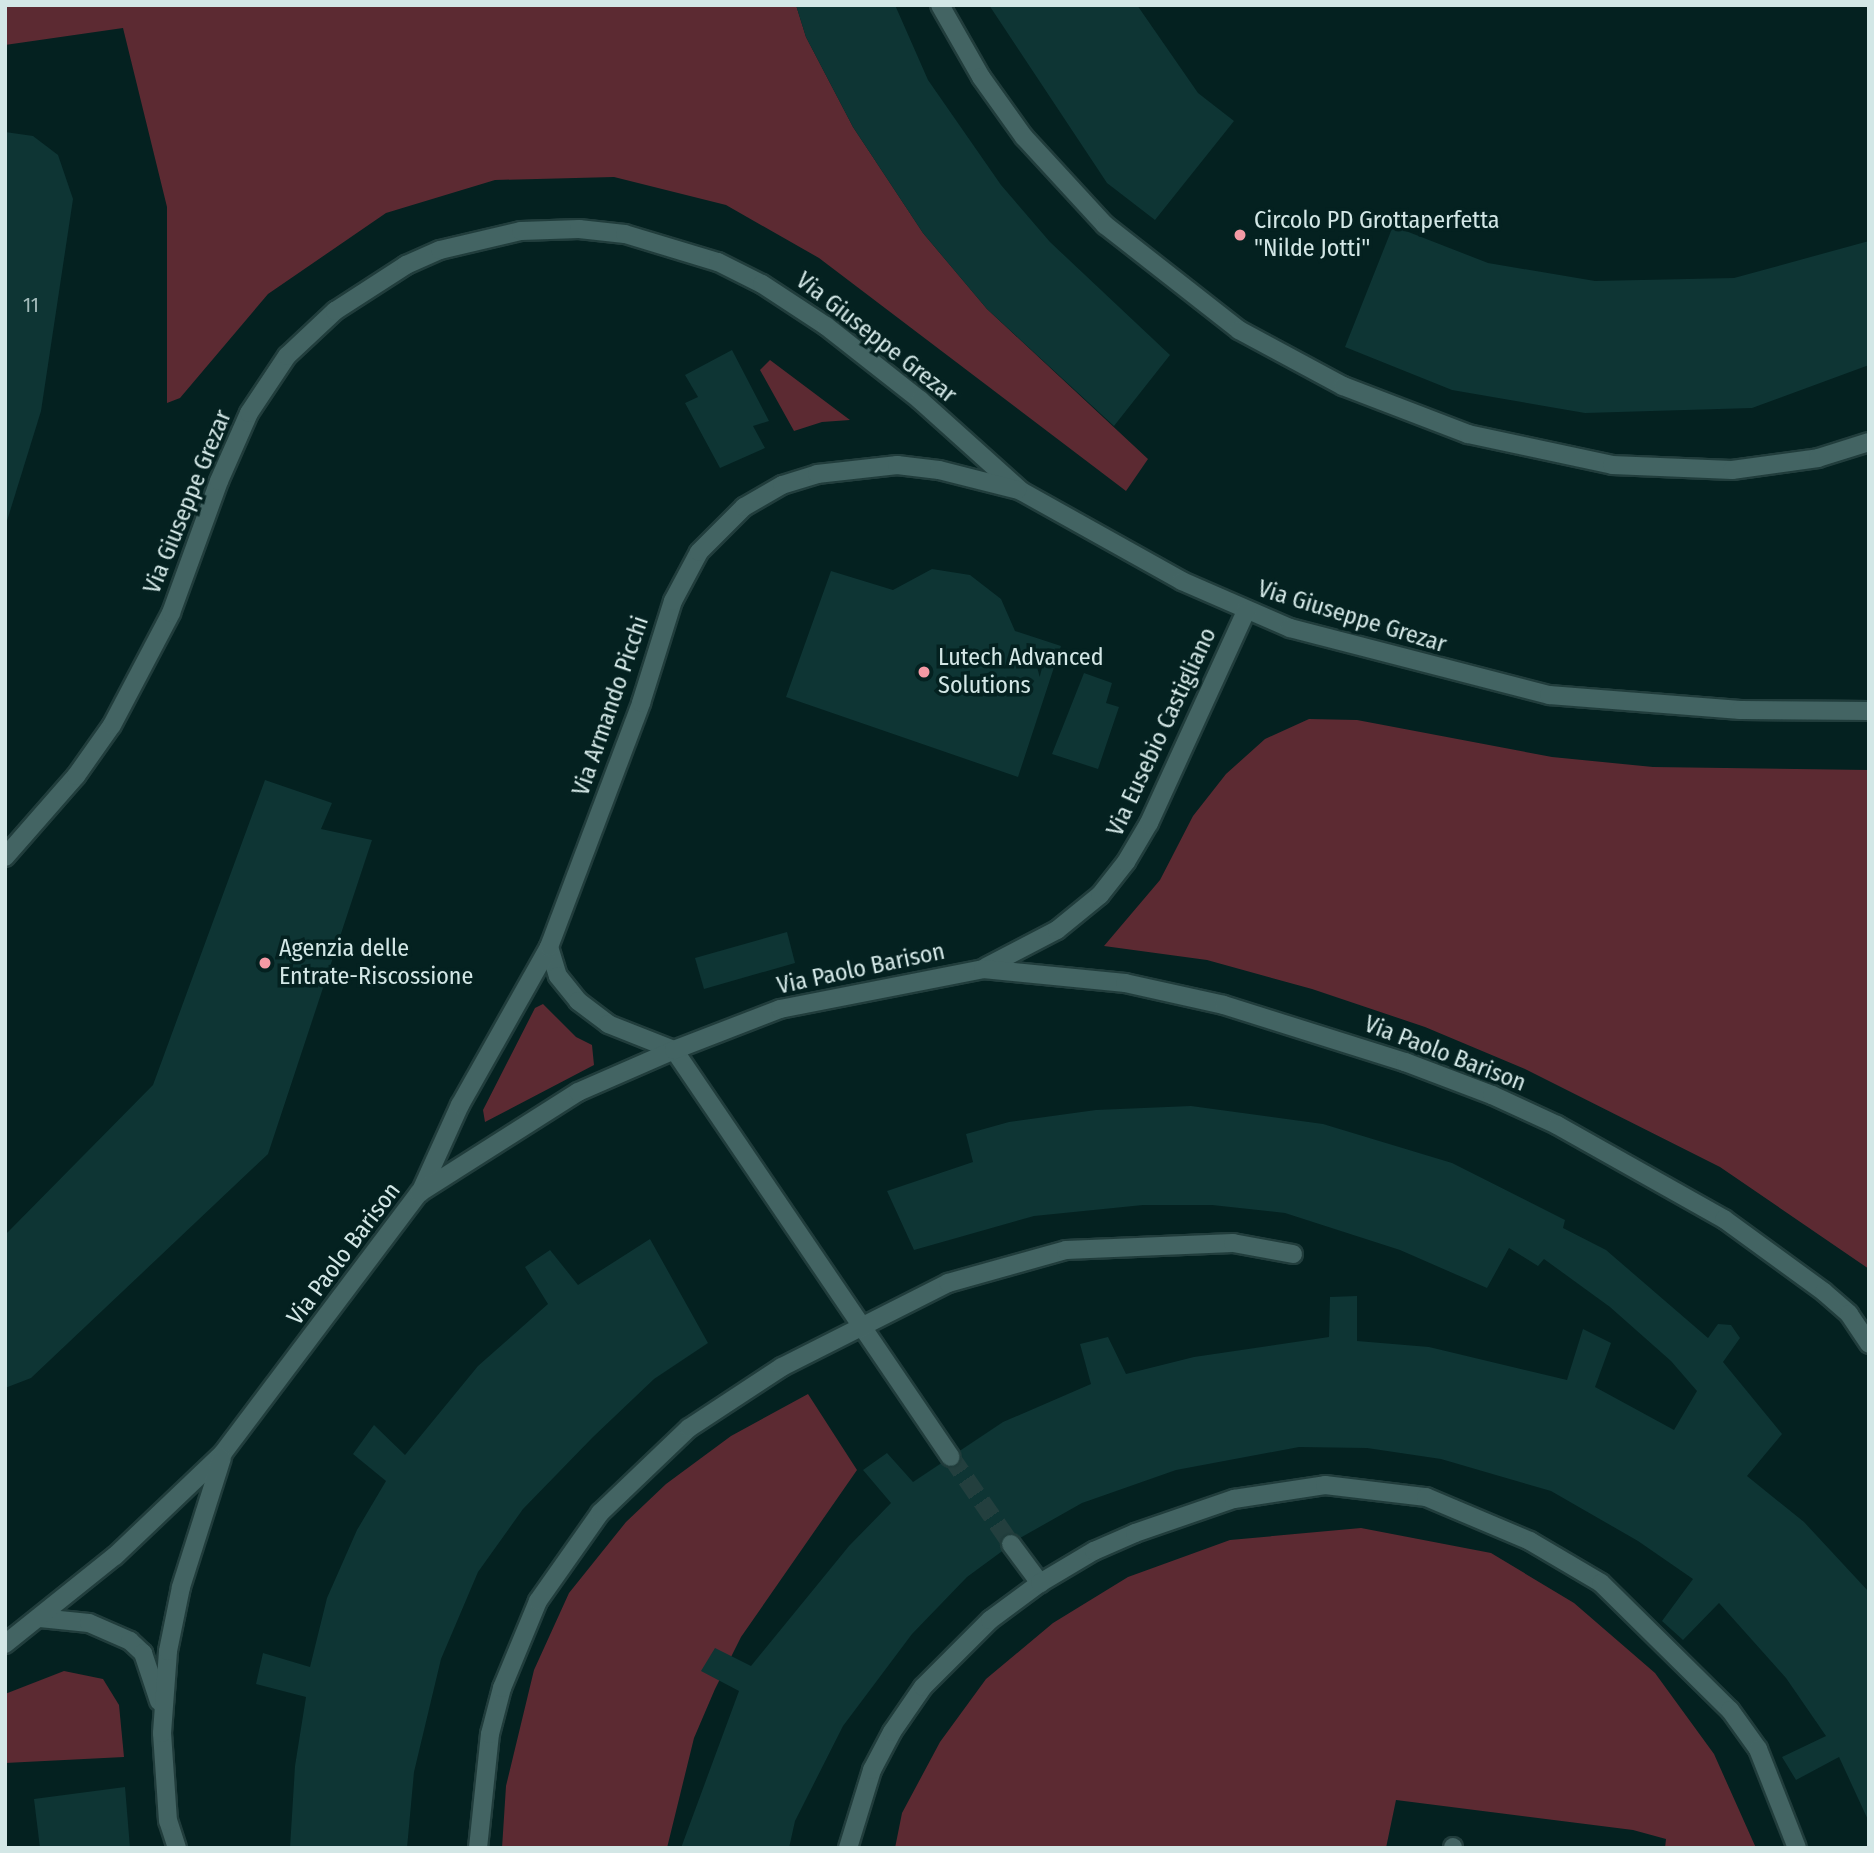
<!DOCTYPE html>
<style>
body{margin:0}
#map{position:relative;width:1874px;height:1853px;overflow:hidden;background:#042120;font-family:"Fira Sans Condensed",sans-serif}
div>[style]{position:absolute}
.green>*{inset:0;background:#5c2a32}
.building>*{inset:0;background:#0e3534}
.minor-tunnel>*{height:18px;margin-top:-9px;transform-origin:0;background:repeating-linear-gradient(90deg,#233f3e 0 18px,transparent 0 27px)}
.roads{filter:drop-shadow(2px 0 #213d3c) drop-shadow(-2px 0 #213d3c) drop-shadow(0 2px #213d3c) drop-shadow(0 -2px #213d3c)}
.minor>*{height:18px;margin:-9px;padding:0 9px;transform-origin:9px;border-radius:9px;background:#436463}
.dots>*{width:19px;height:19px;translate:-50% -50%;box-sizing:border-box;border:4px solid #042120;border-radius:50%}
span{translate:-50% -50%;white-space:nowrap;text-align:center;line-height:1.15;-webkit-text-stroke:7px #042120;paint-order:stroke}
.number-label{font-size:21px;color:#a2baba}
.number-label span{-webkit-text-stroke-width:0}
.poi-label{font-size:24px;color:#d3e7e6}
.left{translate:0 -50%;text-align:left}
.street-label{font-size:24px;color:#d3e7e6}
.frame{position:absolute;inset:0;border:7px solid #d3e7e6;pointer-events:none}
</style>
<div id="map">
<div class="green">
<i style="clip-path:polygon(5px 5px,796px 5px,806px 37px,853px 127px,923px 233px,987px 309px,1148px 459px,1126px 491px,819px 258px,726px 205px,614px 177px,495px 180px,386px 213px,268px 294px,180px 398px,167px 403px,167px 207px,123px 28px,5px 45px)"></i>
<i style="clip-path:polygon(770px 360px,850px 420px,822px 422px,794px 431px,760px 370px)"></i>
<i style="clip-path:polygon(1309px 719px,1357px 720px,1552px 757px,1653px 767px,1869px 770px,1869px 1269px,1720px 1167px,1525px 1069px,1425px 1027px,1312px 989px,1207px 960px,1104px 946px,1160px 880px,1193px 816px,1226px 774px,1265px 739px)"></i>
<i style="clip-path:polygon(543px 1004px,576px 1037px,592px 1045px,594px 1065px,485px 1122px,483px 1110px,535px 1008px)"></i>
<i style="clip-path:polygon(808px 1394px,857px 1470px,741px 1637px,715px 1689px,694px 1738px,667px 1848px,502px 1848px,506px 1786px,534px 1670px,569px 1593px,626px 1522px,666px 1484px,731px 1436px)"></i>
<i style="clip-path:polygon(1361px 1528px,1491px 1553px,1574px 1603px,1655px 1673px,1714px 1754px,1756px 1848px,1665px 1848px,1666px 1839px,1633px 1830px,1396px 1800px,1386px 1848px,895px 1848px,902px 1813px,940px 1742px,986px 1679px,1053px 1623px,1128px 1577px,1230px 1540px)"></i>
<i style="clip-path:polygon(64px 1671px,103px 1679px,119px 1705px,124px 1757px,5px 1763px,5px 1694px)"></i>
</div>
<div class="building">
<i style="clip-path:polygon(796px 5px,895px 5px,928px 80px,1001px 185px,1050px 242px,1170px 355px,1114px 426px,987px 309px,923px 233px,853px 127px,806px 37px)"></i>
<i style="clip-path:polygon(989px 5px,1137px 5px,1198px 93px,1234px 121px,1155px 220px,1107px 183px)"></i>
<i style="clip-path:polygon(5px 132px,33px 136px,58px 155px,73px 199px,41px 411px,6px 524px)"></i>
<i style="clip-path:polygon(1393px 226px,1488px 263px,1595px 281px,1734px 278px,1869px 241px,1869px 365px,1752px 408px,1585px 413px,1452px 390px,1345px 347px)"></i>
<i style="clip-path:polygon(732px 350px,769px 421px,753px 426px,765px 448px,720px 468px,685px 403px,698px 397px,685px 375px)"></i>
<i style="clip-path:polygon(932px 569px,970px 575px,1001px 599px,1015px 631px,1061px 646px,1018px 777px,786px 697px,831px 571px,893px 590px)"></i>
<i style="clip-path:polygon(1084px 673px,1112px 683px,1106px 703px,1119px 707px,1098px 769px,1052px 754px)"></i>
<i style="clip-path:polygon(265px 780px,332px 803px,321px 829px,372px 840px,268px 1154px,31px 1378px,5px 1388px,5px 1235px,153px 1085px)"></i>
<i style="clip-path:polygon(787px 932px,795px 963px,704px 989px,695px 958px)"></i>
<i style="clip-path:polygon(1191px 1106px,1323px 1124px,1452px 1163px,1565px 1220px,1563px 1228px,1606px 1250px,1708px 1338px,1718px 1324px,1731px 1325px,1740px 1338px,1723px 1362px,1782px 1434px,1747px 1476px,1804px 1522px,1869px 1592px,1869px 1822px,1839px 1757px,1796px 1780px,1782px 1757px,1826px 1736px,1786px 1678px,1719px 1603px,1683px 1640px,1662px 1621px,1693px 1579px,1638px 1541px,1551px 1491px,1441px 1459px,1367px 1448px,1299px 1447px,1176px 1470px,1082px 1503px,1020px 1538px,967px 1577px,912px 1634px,843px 1726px,795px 1821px,789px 1848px,681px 1848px,739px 1691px,701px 1671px,715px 1648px,751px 1666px,849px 1546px,891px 1503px,863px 1470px,887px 1453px,913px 1482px,1003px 1422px,1091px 1384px,1080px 1344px,1108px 1337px,1126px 1374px,1194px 1357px,1329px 1337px,1330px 1297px,1357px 1296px,1357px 1341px,1429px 1347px,1567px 1380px,1583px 1329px,1611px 1343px,1595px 1387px,1674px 1430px,1697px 1391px,1671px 1361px,1610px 1307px,1544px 1259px,1538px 1266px,1509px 1248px,1487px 1288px,1400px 1250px,1285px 1213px,1212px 1205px,1143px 1205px,1034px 1216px,914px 1250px,887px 1191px,973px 1162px,966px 1134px,1009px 1122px,1096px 1110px)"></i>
<i style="clip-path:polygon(650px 1239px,708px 1343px,654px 1379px,593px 1437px,523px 1509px,478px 1572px,441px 1659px,414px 1772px,407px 1848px,290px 1848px,295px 1766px,306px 1697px,256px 1684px,263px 1653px,310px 1667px,327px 1598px,357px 1530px,386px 1481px,353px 1454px,374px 1425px,405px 1455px,478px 1366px,548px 1304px,525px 1267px,550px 1250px,578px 1285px)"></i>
<i style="clip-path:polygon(125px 1787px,130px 1848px,40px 1848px,34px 1799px)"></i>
</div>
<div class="minor-tunnel">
<i style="left:951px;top:1457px;width:106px;rotate:55.4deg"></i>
</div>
<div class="roads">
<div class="minor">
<i style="left:940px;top:5px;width:83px;rotate:60.3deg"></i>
<i style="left:981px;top:77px;width:74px;rotate:54.4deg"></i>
<i style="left:1024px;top:137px;width:120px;rotate:47.4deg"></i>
<i style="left:1105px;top:225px;width:170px;rotate:38.1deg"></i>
<i style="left:1239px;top:330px;width:118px;rotate:28.3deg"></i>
<i style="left:1343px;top:386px;width:134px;rotate:21deg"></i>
<i style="left:1468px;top:434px;width:147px;rotate:12.1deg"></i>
<i style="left:1612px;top:465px;width:120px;rotate:2.4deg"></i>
<i style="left:1732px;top:470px;width:87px;rotate:-7.9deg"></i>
<i style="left:1818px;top:458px;width:53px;rotate:-17.4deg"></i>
<i style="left:5px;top:857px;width:108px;rotate:-48.8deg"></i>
<i style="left:76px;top:776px;width:62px;rotate:-54.8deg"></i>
<i style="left:112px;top:725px;width:127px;rotate:-62.2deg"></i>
<i style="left:171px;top:613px;width:140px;rotate:-70deg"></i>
<i style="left:219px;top:481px;width:74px;rotate:-66.2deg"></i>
<i style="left:249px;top:413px;width:69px;rotate:-56.3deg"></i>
<i style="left:287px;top:356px;width:66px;rotate:-43.2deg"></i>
<i style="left:335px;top:311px;width:85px;rotate:-32.9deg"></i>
<i style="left:406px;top:265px;width:37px;rotate:-24deg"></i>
<i style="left:440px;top:250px;width:83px;rotate:-13.2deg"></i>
<i style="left:521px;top:231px;width:58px;rotate:-2deg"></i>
<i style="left:579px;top:229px;width:46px;rotate:6.2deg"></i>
<i style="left:625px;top:234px;width:97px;rotate:16.8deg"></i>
<i style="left:718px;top:262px;width:49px;rotate:26.6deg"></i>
<i style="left:762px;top:284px;width:77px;rotate:33.3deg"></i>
<i style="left:826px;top:326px;width:120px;rotate:38.2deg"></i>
<i style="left:920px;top:400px;width:136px;rotate:42deg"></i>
<i style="left:1021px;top:491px;width:184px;rotate:29.2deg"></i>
<i style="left:1182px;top:581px;width:118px;rotate:23.5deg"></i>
<i style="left:1290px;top:628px;width:268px;rotate:14.5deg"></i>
<i style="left:1549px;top:695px;width:192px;rotate:4.5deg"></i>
<i style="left:1740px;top:710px;width:129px;rotate:0.4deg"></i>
<i style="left:549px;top:947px;width:30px;rotate:73deg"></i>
<i style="left:558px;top:976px;width:32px;rotate:51deg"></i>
<i style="left:578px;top:1001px;width:38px;rotate:37deg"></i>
<i style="left:608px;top:1024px;width:71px;rotate:21.5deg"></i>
<i style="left:674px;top:1050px;width:492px;rotate:55.8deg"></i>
<i style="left:986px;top:967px;width:80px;rotate:-27.5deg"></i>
<i style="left:1057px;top:930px;width:55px;rotate:-39.1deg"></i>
<i style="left:1100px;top:895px;width:42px;rotate:-51.8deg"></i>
<i style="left:1126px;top:862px;width:45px;rotate:-59.5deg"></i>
<i style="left:1149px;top:823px;width:233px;rotate:-65.4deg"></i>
<i style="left:420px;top:1193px;width:97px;rotate:-65.6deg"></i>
<i style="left:460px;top:1105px;width:181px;rotate:-60.6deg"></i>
<i style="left:549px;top:947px;width:261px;rotate:-69.3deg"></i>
<i style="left:641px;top:703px;width:107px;rotate:-72.6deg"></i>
<i style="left:673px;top:601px;width:55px;rotate:-62deg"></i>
<i style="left:699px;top:552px;width:64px;rotate:-45deg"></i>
<i style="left:744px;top:507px;width:44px;rotate:-30.1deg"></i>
<i style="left:782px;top:485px;width:37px;rotate:-17deg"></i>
<i style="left:817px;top:474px;width:81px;rotate:-6.4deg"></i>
<i style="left:897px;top:465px;width:42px;rotate:6.8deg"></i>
<i style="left:939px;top:470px;width:81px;rotate:14.2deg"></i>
<i style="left:1011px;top:1544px;width:49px;rotate:53.4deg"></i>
<i style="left:40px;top:1618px;width:49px;rotate:5.8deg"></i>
<i style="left:89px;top:1623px;width:45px;rotate:23.7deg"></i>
<i style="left:130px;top:1641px;width:18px;rotate:43deg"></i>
<i style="left:143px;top:1653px;width:51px;rotate:71.6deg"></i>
<i style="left:5px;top:1644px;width:141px;rotate:-38.7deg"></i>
<i style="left:115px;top:1556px;width:149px;rotate:-43.6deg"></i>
<i style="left:223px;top:1453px;width:326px;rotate:-53deg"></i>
<i style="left:419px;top:1193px;width:188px;rotate:-32.4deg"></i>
<i style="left:578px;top:1092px;width:105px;rotate:-23.6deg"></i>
<i style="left:674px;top:1050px;width:114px;rotate:-21.1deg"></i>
<i style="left:780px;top:1009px;width:207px;rotate:-11.1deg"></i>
<i style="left:983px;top:969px;width:143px;rotate:5.6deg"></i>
<i style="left:1125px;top:983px;width:101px;rotate:12.5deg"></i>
<i style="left:1224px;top:1005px;width:190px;rotate:17.5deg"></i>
<i style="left:1405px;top:1062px;width:93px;rotate:20.8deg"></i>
<i style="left:1492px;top:1095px;width:72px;rotate:24.8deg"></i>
<i style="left:1557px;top:1125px;width:192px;rotate:29.4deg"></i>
<i style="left:1724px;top:1219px;width:124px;rotate:36.1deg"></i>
<i style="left:1824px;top:1292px;width:33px;rotate:41deg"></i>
<i style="left:1849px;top:1314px;width:36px;rotate:56deg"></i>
<i style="left:177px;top:1848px;width:28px;rotate:-108deg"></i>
<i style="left:168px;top:1821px;width:88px;rotate:-93.9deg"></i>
<i style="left:162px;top:1733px;width:82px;rotate:-85.8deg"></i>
<i style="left:168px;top:1651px;width:65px;rotate:-78.5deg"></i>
<i style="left:181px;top:1587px;width:135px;rotate:-72.4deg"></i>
<i style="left:478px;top:1848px;width:115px;rotate:-84deg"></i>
<i style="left:490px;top:1734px;width:48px;rotate:-75.4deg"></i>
<i style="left:502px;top:1688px;width:94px;rotate:-67.5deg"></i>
<i style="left:538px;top:1601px;width:108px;rotate:-54.8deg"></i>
<i style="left:600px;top:1513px;width:123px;rotate:-43.7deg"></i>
<i style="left:689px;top:1428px;width:111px;rotate:-33.3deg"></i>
<i style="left:782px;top:1367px;width:186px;rotate:-26.8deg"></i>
<i style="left:948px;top:1283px;width:123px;rotate:-15.6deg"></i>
<i style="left:1066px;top:1250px;width:167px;rotate:-2.4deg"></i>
<i style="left:1233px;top:1243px;width:61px;rotate:10.4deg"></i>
<i style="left:848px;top:1848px;width:82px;rotate:-72.9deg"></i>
<i style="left:872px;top:1770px;width:43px;rotate:-62.2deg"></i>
<i style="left:892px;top:1732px;width:55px;rotate:-55.4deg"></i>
<i style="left:923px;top:1687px;width:95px;rotate:-45deg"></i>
<i style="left:990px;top:1620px;width:62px;rotate:-36.5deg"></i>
<i style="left:1040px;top:1583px;width:63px;rotate:-30.7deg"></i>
<i style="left:1094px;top:1551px;width:45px;rotate:-23.7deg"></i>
<i style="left:1135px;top:1533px;width:105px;rotate:-19deg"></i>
<i style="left:1234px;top:1499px;width:92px;rotate:-8.7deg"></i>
<i style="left:1325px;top:1485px;width:102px;rotate:6.8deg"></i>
<i style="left:1426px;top:1497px;width:113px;rotate:22.9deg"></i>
<i style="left:1530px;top:1541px;width:82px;rotate:30.6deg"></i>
<i style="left:1601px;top:1583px;width:181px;rotate:44.6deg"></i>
<i style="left:1730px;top:1710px;width:48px;rotate:54.3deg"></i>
<i style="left:1758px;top:1749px;width:106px;rotate:68.5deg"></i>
<i style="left:1453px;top:1848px;width:1px;rotate:-90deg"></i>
</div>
</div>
<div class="dots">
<i style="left:1240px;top:235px;background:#f49aa5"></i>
<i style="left:924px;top:672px;background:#f49aa5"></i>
<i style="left:265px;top:963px;background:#f49aa5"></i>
</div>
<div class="number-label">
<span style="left:31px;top:305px">11</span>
</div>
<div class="poi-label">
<span class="left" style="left:1254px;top:235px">Circolo PD Grottaperfetta<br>"Nilde Jotti"</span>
<span class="left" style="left:938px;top:672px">Lutech Advanced<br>Solutions</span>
<span class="left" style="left:279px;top:963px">Agenzia delle<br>Entrate-Riscossione</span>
</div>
<div class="street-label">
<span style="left:876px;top:338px;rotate:38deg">Via Giuseppe Grezar</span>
<span style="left:188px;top:502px;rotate:-68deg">Via Giuseppe Grezar</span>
<span style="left:1352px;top:617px;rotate:17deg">Via Giuseppe Grezar</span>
<span style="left:611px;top:706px;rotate:-71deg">Via Armando Picchi</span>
<span style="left:1162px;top:732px;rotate:-65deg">Via Eusebio Castigliano</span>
<span style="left:861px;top:969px;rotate:-12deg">Via Paolo Barison</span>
<span style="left:1445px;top:1054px;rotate:21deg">Via Paolo Barison</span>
<span style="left:344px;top:1254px;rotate:-53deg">Via Paolo Barison</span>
</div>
<div class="frame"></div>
</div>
